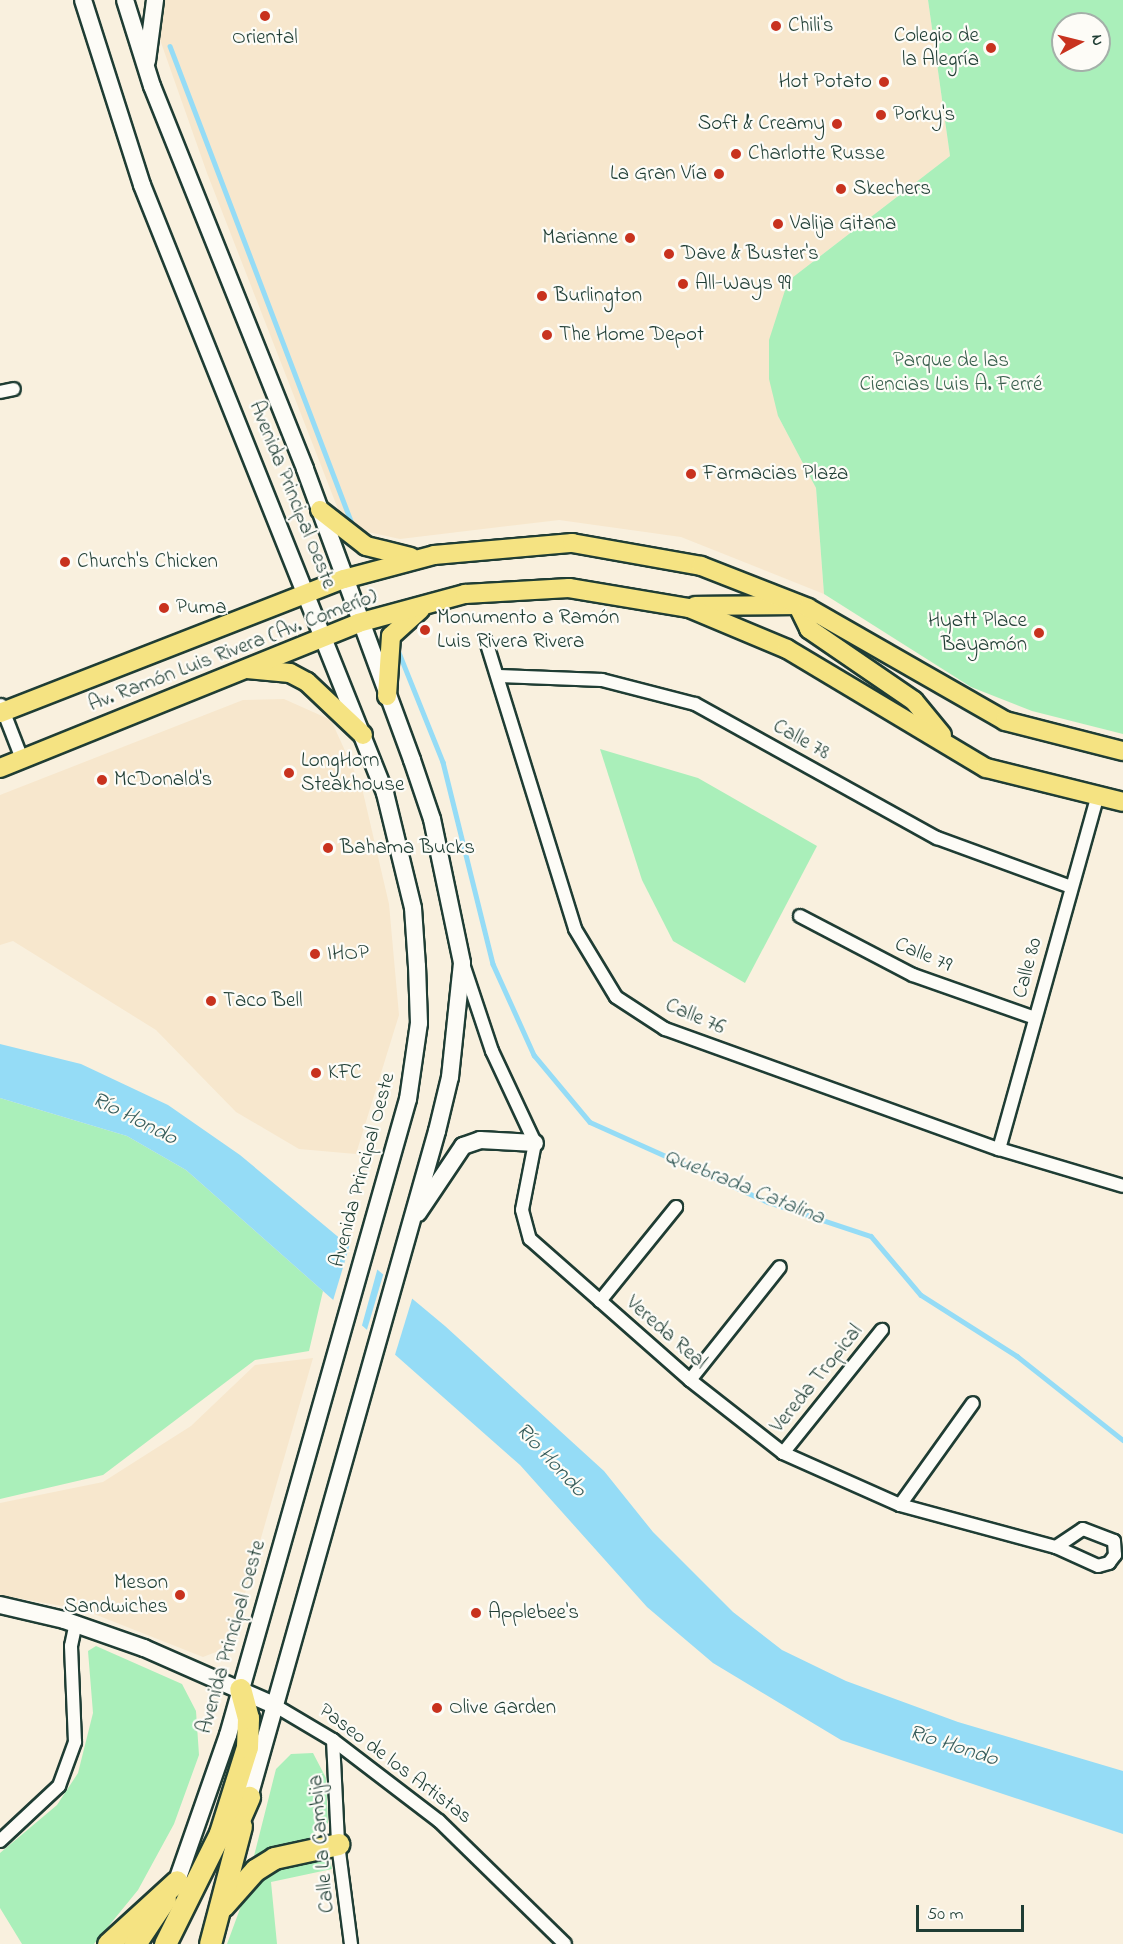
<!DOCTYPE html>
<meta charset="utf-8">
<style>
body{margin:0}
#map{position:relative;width:1123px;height:1944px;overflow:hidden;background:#f9f0de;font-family:"Indie Flower",sans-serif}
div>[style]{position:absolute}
.built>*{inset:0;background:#f7e7cd}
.green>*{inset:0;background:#aaefba}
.water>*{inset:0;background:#95dcf6}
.pier>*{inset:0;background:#f9f0de}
.stream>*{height:4.5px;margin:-2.25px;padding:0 2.25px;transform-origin:2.25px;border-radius:2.25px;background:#95dcf6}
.roads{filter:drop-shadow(2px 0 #1f3d34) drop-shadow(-2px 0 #1f3d34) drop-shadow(0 2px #1f3d34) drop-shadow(0 -2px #1f3d34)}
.street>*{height:12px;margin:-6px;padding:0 6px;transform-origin:6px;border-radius:6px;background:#fdfcf7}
.secondary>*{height:16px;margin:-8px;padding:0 8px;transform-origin:8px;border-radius:8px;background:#fdfcf7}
.primary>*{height:18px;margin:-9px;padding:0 9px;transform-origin:9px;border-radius:9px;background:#f5e382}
.highway>*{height:21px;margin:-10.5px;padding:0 10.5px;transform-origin:10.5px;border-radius:10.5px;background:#f5e382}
.dots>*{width:16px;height:16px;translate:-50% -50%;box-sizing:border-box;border:3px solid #fdfcf7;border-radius:50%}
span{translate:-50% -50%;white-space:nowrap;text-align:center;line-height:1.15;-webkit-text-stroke:4.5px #fdfcf7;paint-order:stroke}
.poi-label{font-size:21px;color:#1f3d34}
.left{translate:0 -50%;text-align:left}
.right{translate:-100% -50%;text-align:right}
.park-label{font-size:21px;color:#3b614f}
.street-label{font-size:21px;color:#1f3d34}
.water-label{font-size:22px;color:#375d5b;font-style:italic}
.north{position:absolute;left:1051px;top:12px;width:60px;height:60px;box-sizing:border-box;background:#fdfcf7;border:2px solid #a4b0a9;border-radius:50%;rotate:83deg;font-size:16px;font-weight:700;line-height:24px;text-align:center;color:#1f3d34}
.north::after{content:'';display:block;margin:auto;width:21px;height:27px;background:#c8321e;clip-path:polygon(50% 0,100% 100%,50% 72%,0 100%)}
.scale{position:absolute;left:916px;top:1905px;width:108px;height:27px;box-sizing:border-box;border:3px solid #1f3d34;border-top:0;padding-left:8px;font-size:18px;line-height:21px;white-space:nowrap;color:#1f3d34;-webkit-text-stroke:4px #fdfcf7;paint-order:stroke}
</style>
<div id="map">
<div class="built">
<i style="clip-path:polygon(146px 0,928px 0,950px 156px,788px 281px,778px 416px,816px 488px,824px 594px,681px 537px,559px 520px,400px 539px,345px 527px,207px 173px)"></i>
<i style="clip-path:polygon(284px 699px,331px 720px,362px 788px,389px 904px,399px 1015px,356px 1154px,299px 1149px,236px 1112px,156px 1030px,13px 941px,0 945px,0 795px,243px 700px)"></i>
<i style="clip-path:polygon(313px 1358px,237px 1621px,221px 1650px,203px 1657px,84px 1610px,0 1595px,0 1503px,103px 1482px,191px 1426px,255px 1365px)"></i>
</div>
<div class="green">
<i style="clip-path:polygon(evenodd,928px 0,1123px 0,1123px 734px,1032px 711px,971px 687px,824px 594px,816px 488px,778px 416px,769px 379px,769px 340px,788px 281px,950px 156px,928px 0,1063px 24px,1099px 24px,1099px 60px,1063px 60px,1063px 24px)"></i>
<i style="clip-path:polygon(600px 749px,698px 778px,817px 846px,745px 983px,673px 941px,642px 880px)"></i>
<i style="clip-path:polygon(0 1098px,127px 1136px,186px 1170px,323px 1291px,309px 1351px,255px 1360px,103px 1475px,0 1499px)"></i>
<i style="clip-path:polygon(96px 1646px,182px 1684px,196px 1711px,199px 1755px,174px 1824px,138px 1890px,94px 1944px,22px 1944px,0 1908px,0 1853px,57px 1805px,78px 1773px,93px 1713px,88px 1651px)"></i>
<i style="clip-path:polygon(313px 1753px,326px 1778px,328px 1823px,308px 1839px,272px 1846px,254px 1856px,276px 1769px,291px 1754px)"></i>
<i style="clip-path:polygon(314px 1856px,330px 1859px,332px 1869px,271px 1882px,277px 1944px,227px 1944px,241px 1906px,263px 1877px,291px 1859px)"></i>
</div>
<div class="water">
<i style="clip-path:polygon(0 1044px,81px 1064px,168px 1105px,240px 1155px,445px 1326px,604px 1471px,653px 1532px,733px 1612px,782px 1650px,846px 1681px,958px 1722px,1123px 1771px,1123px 1834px,841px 1740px,713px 1663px,647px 1607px,520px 1465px,186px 1170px,127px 1136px,0 1098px)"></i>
</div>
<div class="pier">
<i style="clip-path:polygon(350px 1244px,378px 1267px,361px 1329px,332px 1304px)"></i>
<i style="clip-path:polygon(384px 1272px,413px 1296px,394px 1358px,366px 1333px)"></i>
</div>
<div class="stream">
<i style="left:170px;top:46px;width:508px;rotate:69.14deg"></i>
<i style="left:398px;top:650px;width:121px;rotate:68.1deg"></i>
<i style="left:443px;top:762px;width:208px;rotate:76.1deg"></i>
<i style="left:493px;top:964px;width:100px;rotate:65.7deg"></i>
<i style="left:534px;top:1055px;width:87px;rotate:50.1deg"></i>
<i style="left:590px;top:1122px;width:195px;rotate:24.2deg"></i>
<i style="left:768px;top:1202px;width:108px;rotate:18.3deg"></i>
<i style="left:871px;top:1236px;width:77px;rotate:49.7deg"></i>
<i style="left:921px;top:1295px;width:114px;rotate:32.4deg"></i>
<i style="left:1017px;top:1356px;width:135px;rotate:38.4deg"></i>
</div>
<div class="roads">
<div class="street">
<i style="left:0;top:392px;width:14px;rotate:-12deg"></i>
<i style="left:486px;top:641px;width:301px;rotate:72.8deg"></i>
<i style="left:575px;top:929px;width:79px;rotate:58.9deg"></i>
<i style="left:616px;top:997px;width:59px;rotate:33.1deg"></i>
<i style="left:665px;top:1029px;width:355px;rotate:19.8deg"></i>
<i style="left:999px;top:1149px;width:129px;rotate:16.6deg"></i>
<i style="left:499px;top:676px;width:103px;rotate:2.2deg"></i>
<i style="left:602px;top:680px;width:96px;rotate:14.5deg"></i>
<i style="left:695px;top:704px;width:277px;rotate:29deg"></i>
<i style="left:937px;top:838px;width:143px;rotate:20.1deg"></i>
<i style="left:1px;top:705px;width:58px;rotate:68.7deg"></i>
<i style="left:800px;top:916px;width:127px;rotate:27.6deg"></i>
<i style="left:913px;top:975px;width:129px;rotate:19.4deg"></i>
<i style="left:464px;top:967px;width:89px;rotate:71.6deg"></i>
<i style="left:492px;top:1051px;width:102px;rotate:64.9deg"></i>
<i style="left:535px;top:1143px;width:68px;rotate:101deg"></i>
<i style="left:522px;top:1210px;width:30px;rotate:75deg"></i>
<i style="left:530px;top:1239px;width:213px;rotate:41.4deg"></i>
<i style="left:690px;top:1380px;width:118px;rotate:38.1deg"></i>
<i style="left:783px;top:1453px;width:128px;rotate:24deg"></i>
<i style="left:900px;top:1505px;width:162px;rotate:15.1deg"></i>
<i style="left:999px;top:1149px;width:363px;rotate:-74.4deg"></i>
<i style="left:600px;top:1301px;width:121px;rotate:-51deg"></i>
<i style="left:690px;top:1380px;width:144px;rotate:-51.5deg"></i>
<i style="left:783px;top:1453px;width:158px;rotate:-51.2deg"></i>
<i style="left:900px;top:1505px;width:125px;rotate:-54.4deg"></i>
<i style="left:1083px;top:1529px;width:33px;rotate:21deg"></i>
<i style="left:1114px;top:1541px;width:14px;rotate:86deg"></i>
<i style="left:1115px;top:1555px;width:10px;rotate:127deg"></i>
<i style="left:1109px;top:1563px;width:11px;rotate:165deg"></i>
<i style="left:1098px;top:1566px;width:46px;rotate:-155.7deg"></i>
<i style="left:1056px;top:1547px;width:32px;rotate:-34deg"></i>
<i style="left:274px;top:1705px;width:69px;rotate:30.7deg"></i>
<i style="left:333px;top:1740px;width:133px;rotate:37.4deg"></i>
<i style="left:439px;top:1821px;width:176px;rotate:44.3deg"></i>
<i style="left:333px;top:1740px;width:104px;rotate:87.2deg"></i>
<i style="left:338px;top:1844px;width:101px;rotate:82.6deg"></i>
<i style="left:0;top:1841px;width:81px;rotate:-43deg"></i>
<i style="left:59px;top:1786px;width:47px;rotate:-70deg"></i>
<i style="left:75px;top:1742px;width:96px;rotate:-92.4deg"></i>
<i style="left:71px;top:1646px;width:24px;rotate:-78deg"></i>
</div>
<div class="secondary">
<i style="left:83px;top:0;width:194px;rotate:72.3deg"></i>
<i style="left:142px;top:185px;width:655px;rotate:68.21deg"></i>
<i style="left:385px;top:793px;width:118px;rotate:76.3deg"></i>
<i style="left:413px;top:908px;width:58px;rotate:86.1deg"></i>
<i style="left:417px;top:966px;width:57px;rotate:88deg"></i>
<i style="left:419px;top:1023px;width:77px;rotate:98.2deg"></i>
<i style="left:408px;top:1099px;width:661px;rotate:105.8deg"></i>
<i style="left:228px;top:1735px;width:155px;rotate:109.3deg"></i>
<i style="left:125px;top:0;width:90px;rotate:72.6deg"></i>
<i style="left:152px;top:86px;width:412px;rotate:68.2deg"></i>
<i style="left:305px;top:469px;width:310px;rotate:69.8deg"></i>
<i style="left:412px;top:760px;width:62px;rotate:71.3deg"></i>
<i style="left:432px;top:819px;width:147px;rotate:78.2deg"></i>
<i style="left:462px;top:963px;width:115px;rotate:96deg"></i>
<i style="left:450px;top:1077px;width:56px;rotate:103.5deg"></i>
<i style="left:437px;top:1131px;width:692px;rotate:105.76deg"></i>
<i style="left:147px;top:61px;width:62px;rotate:-82.5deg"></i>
<i style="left:418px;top:1213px;width:81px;rotate:-56.1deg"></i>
<i style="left:463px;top:1146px;width:18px;rotate:-19deg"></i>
<i style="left:480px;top:1140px;width:55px;rotate:3.1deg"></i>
<i style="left:0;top:1605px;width:66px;rotate:13.2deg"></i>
<i style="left:64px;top:1620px;width:85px;rotate:19.3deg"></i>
<i style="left:144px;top:1648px;width:142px;rotate:23.7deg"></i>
</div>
<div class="primary">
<i style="left:320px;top:510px;width:58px;rotate:38deg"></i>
<i style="left:366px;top:546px;width:46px;rotate:13.7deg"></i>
<i style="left:797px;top:604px;width:28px;rotate:64deg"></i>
<i style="left:809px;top:629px;width:127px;rotate:34.4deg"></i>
<i style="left:914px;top:701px;width:44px;rotate:50.5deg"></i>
<i style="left:695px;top:606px;width:98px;rotate:-0.6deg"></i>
<i style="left:247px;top:669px;width:43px;rotate:5.3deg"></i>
<i style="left:290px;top:673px;width:19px;rotate:28deg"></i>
<i style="left:307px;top:682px;width:77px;rotate:43.4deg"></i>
<i style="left:387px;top:696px;width:60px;rotate:-86.2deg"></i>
<i style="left:391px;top:636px;width:39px;rotate:-42deg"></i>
<i style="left:0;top:713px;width:369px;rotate:-21.3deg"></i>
<i style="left:344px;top:579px;width:93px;rotate:-14.9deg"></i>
<i style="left:434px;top:555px;width:139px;rotate:-5deg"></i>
<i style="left:572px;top:543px;width:131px;rotate:10.1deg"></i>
<i style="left:701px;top:566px;width:115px;rotate:21.4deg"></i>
<i style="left:808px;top:608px;width:227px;rotate:29.8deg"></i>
<i style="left:1005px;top:721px;width:122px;rotate:14.3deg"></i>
<i style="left:0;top:768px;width:386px;rotate:-22deg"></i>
<i style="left:358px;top:623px;width:111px;rotate:-15.2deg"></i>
<i style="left:465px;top:594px;width:104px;rotate:-3.3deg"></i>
<i style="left:569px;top:588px;width:122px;rotate:9.5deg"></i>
<i style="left:689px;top:608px;width:106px;rotate:22.7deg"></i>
<i style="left:787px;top:649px;width:232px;rotate:30.9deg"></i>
<i style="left:986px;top:768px;width:141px;rotate:13.9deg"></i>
</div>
<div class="highway">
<i style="left:231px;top:1838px;width:45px;rotate:-66.3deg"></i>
<i style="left:223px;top:1906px;width:48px;rotate:-48.4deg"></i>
<i style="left:255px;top:1870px;width:22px;rotate:-32deg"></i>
<i style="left:274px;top:1858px;width:66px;rotate:-12.3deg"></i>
<i style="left:108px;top:1944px;width:93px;rotate:-42.4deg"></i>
<i style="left:135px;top:1944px;width:54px;rotate:-56.3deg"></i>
<i style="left:165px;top:1944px;width:124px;rotate:-63.6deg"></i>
<i style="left:220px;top:1833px;width:90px;rotate:-72.6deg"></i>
<i style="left:247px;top:1747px;width:29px;rotate:-88deg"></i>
<i style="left:248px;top:1718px;width:30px;rotate:-105deg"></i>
<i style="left:210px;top:1944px;width:122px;rotate:-75.3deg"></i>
</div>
</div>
<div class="dots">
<i style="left:265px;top:16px;background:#c8321e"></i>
<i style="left:776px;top:26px;background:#c8321e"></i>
<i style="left:991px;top:48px;background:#c8321e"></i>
<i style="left:884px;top:82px;background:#c8321e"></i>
<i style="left:881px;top:115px;background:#c8321e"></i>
<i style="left:837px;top:124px;background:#c8321e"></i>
<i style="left:736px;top:154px;background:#c8321e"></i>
<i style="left:719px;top:174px;background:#c8321e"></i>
<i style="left:841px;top:189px;background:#c8321e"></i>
<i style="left:778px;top:224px;background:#c8321e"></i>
<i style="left:630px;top:238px;background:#c8321e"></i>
<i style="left:669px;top:254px;background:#c8321e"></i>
<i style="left:683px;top:284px;background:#c8321e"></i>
<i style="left:542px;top:296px;background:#c8321e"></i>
<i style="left:547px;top:335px;background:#c8321e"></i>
<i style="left:691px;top:474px;background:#c8321e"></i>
<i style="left:65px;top:562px;background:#c8321e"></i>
<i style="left:164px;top:608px;background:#c8321e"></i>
<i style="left:425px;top:630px;background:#c8321e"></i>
<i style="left:1039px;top:633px;background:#c8321e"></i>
<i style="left:289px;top:773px;background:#c8321e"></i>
<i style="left:102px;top:780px;background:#c8321e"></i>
<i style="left:328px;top:848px;background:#c8321e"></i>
<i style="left:315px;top:954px;background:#c8321e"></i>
<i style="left:211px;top:1001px;background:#c8321e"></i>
<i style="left:316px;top:1073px;background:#c8321e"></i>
<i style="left:180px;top:1595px;background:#c8321e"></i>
<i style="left:476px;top:1613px;background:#c8321e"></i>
<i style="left:437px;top:1708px;background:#c8321e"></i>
</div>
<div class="poi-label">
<span class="left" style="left:788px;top:26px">Chili's</span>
<span class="right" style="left:979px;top:48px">Colegio de<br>la Alegría</span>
<span style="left:265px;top:38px">Oriental</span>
<span class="right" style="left:872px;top:82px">Hot Potato</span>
<span class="left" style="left:893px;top:115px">Porky's</span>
<span class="right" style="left:825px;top:124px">Soft &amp; Creamy</span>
<span class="left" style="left:748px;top:154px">Charlotte Russe</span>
<span class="right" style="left:707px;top:174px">La Gran Vía</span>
<span class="left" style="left:853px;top:189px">Skechers</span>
<span class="left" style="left:790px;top:224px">Valija Gitana</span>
<span class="right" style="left:618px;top:238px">Marianne</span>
<span class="left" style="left:681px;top:254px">Dave &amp; Buster's</span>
<span class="left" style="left:695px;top:284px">All-Ways 99</span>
<span class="left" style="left:554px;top:296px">Burlington</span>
<span class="left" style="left:559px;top:335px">The Home Depot</span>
<span class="left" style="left:703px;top:474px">Farmacias Plaza</span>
<span class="left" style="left:77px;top:562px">Church's Chicken</span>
<span class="left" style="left:176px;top:608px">Puma</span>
<span class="left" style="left:437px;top:630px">Monumento a Ramón<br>Luis Rivera Rivera</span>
<span class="right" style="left:1027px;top:633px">Hyatt Place<br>Bayamón</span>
<span class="left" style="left:301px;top:773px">LongHorn<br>Steakhouse</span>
<span class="left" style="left:114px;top:780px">McDonald's</span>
<span class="left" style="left:340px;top:848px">Bahama Bucks</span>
<span class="left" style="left:327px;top:954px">IHOP</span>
<span class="left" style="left:223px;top:1001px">Taco Bell</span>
<span class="left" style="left:328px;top:1073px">KFC</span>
<span class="right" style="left:168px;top:1595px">Meson<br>Sandwiches</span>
<span class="left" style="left:488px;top:1613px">Applebee's</span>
<span class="left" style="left:449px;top:1708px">Olive Garden</span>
</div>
<div class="park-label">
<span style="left:951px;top:373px">Parque de las<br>Ciencias Luis A. Ferré</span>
</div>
<div class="street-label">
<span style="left:292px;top:495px;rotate:68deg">Avenida Principal Oeste</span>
<span style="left:233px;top:651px;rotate:-21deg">Av. Ramón Luis Rivera (Av. Comerío)</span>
<span style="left:801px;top:740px;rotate:29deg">Calle 78</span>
<span style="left:923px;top:955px;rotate:23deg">Calle 79</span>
<span style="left:1028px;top:968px;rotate:-75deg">Calle 80</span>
<span style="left:695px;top:1017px;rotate:23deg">Calle 76</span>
<span style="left:363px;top:1170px;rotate:-75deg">Avenida Principal Oeste</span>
<span style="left:666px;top:1333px;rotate:41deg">Vereda Real</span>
<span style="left:817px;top:1379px;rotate:-51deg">Vereda Tropical</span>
<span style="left:232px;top:1637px;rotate:-74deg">Avenida Principal Oeste</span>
<span style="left:395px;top:1764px;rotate:37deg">Paseo de los Artistas</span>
<span style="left:322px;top:1844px;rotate:-95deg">Calle La Cambija</span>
</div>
<div class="water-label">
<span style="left:134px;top:1120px;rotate:27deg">Río Hondo</span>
<span style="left:744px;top:1188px;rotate:22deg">Quebrada Catalina</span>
<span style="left:550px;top:1461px;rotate:47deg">Río Hondo</span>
<span style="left:953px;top:1747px;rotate:18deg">Río Hondo</span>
</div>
<div class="north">N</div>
<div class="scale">50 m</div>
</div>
